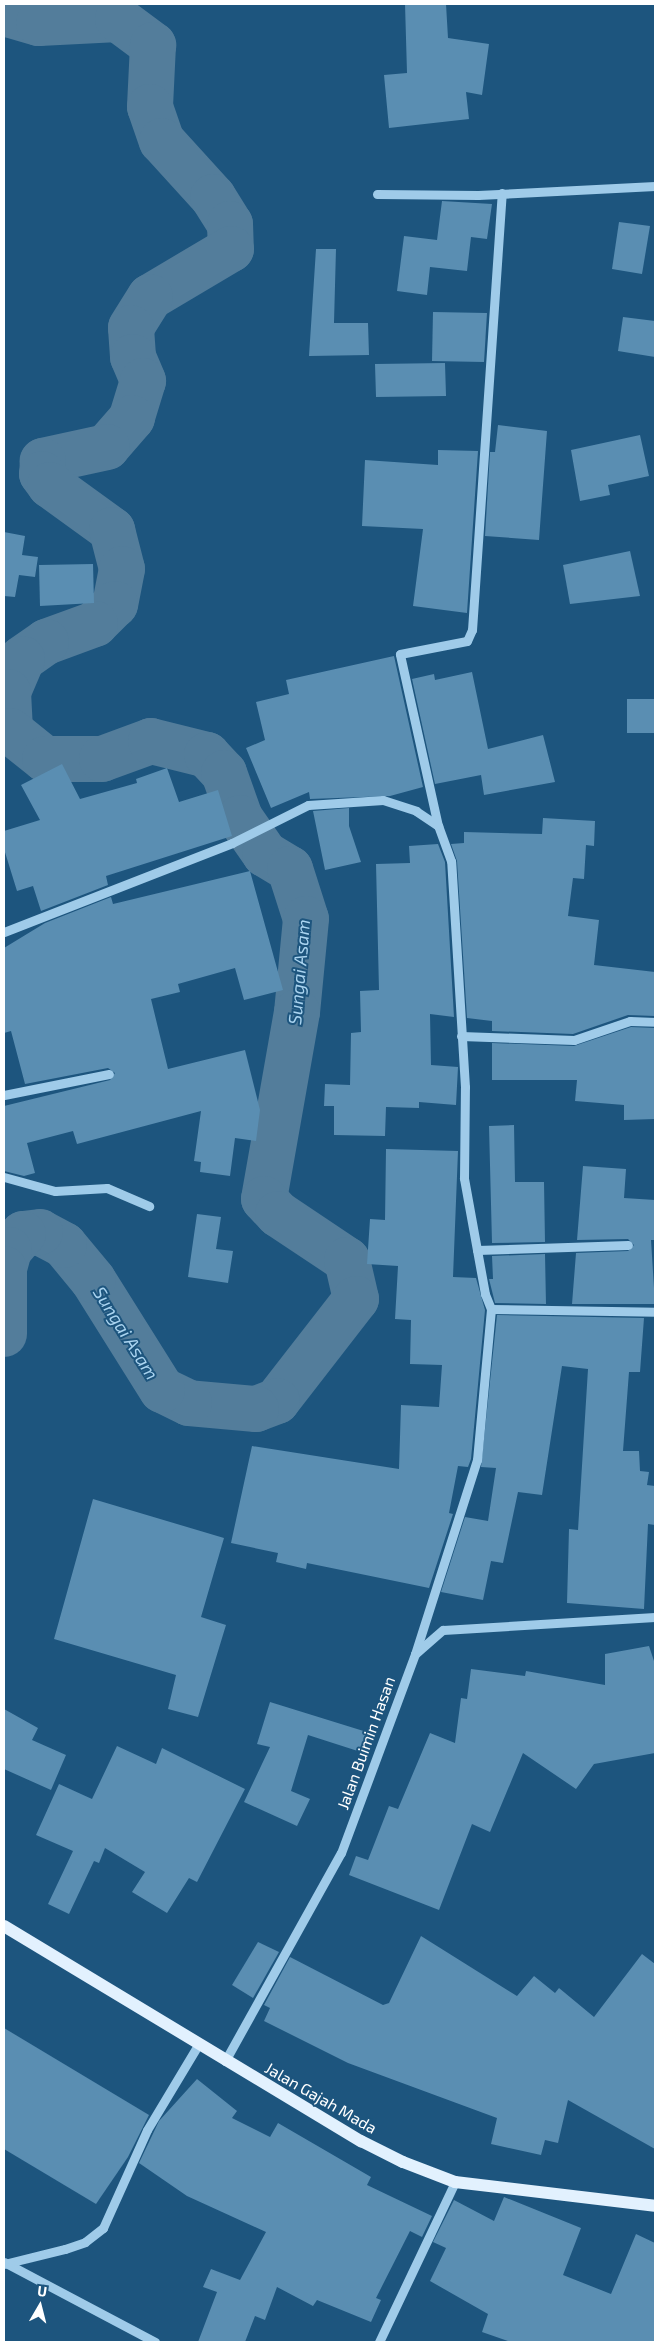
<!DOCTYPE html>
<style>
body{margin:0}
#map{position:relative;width:659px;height:2346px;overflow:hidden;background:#1d557e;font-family:"Exo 2",sans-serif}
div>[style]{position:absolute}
.river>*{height:46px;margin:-23px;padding:0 23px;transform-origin:23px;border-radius:23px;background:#537d9b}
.building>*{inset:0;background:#5a8eb2}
.minor>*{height:9px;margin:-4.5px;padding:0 4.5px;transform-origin:4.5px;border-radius:4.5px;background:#9fcbe9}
.major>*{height:12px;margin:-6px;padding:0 6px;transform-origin:6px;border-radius:6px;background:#e2f1fe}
span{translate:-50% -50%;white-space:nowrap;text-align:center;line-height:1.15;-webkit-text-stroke:4px #1d557e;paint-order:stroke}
.street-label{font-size:16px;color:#fff}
.water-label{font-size:18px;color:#aad4f0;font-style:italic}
.frame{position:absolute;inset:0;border:5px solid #fff;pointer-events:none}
.north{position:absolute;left:15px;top:2281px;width:50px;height:50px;-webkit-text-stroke:4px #1d557e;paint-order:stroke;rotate:8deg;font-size:14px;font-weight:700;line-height:20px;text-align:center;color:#fff}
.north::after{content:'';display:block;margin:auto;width:18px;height:22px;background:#fff;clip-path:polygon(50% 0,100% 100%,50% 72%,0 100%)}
</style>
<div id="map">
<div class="river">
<i style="left:4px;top:9px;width:6px;rotate:59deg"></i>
<i style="left:7px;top:14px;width:33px;rotate:16deg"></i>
<i style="left:39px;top:23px;width:79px;rotate:-2.9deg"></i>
<i style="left:118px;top:19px;width:44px;rotate:36.6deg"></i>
<i style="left:153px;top:45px;width:62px;rotate:92.8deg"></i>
<i style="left:150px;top:107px;width:36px;rotate:71deg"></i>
<i style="left:162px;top:141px;width:76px;rotate:47.7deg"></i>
<i style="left:213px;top:197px;width:32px;rotate:58deg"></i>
<i style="left:230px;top:224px;width:25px;rotate:88deg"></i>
<i style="left:231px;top:249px;width:94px;rotate:149.3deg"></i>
<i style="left:150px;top:297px;width:36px;rotate:122deg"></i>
<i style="left:131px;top:328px;width:29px;rotate:86deg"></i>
<i style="left:133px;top:357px;width:26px;rotate:67deg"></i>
<i style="left:143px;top:381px;width:39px;rotate:107deg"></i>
<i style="left:132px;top:418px;width:38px;rotate:131deg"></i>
<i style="left:107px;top:447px;width:66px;rotate:167.7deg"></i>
<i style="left:43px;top:461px;width:13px;rotate:94deg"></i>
<i style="left:42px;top:474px;width:14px;rotate:54deg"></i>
<i style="left:50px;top:485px;width:77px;rotate:36deg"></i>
<i style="left:112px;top:530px;width:40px;rotate:75.6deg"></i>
<i style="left:122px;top:569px;width:36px;rotate:101deg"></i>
<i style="left:115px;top:604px;width:28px;rotate:135deg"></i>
<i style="left:95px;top:624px;width:52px;rotate:159.8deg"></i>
<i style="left:46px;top:642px;width:29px;rotate:145deg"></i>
<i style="left:22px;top:659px;width:36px;rotate:113deg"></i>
<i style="left:8px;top:692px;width:39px;rotate:87deg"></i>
<i style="left:10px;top:731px;width:45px;rotate:38.7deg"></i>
<i style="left:45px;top:759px;width:57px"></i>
<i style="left:102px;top:759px;width:52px;rotate:-20.2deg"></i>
<i style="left:151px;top:741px;width:58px;rotate:14deg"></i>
<i style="left:207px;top:755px;width:25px;rotate:47deg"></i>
<i style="left:224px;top:773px;width:48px;rotate:70.4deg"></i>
<i style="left:240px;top:818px;width:44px;rotate:55.2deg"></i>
<i style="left:265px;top:854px;width:29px;rotate:31deg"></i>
<i style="left:290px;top:869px;width:52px;rotate:72.3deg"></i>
<i style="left:306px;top:919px;width:93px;rotate:95.5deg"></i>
<i style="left:297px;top:1012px;width:190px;rotate:100deg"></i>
<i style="left:264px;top:1199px;width:21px;rotate:47deg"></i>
<i style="left:278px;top:1214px;width:83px;rotate:33.7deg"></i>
<i style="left:347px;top:1260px;width:40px;rotate:77deg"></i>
<i style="left:356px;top:1299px;width:129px;rotate:127.8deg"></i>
<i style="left:277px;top:1401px;width:22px;rotate:159deg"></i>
<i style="left:256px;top:1409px;width:67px;rotate:-174.9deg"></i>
<i style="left:189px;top:1403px;width:30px;rotate:-154deg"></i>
<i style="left:162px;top:1390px;width:130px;rotate:-122.1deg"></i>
<i style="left:93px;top:1280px;width:45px;rotate:-129.6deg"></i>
<i style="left:64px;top:1245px;width:27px;rotate:-152deg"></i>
<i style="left:40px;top:1232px;width:17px;rotate:173deg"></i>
<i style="left:23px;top:1234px;width:21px;rotate:131deg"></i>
<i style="left:9px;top:1250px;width:20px;rotate:105deg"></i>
<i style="left:4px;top:1269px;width:65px;rotate:90deg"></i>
</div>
<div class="building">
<i style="clip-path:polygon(405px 4px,446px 4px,448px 38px,489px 44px,482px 95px,466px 92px,469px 119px,389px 128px,384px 75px,407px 73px)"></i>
<i style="clip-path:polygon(442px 201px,492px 204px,487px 239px,471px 237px,467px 271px,430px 267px,427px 295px,397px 291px,404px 236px,437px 240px)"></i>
<i style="clip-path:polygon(619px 222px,650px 226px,642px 274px,612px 269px)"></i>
<i style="clip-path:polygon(316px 249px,336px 249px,334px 323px,368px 323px,369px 355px,309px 356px)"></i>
<i style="clip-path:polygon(433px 312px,487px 313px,484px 362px,432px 361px)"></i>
<i style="clip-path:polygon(623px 317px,655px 321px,655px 357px,618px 351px)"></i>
<i style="clip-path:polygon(445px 363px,446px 396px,376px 397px,375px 364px)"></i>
<i style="clip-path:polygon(498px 425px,547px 431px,539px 540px,485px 536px,490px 452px,495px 452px)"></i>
<i style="clip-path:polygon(640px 435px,649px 476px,608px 485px,610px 495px,580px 501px,571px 450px)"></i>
<i style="clip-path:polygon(438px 450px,478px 451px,467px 613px,413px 606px,423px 529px,362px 526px,365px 460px,438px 465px)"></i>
<i style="clip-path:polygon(4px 532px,25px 536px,22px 555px,38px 557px,35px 577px,19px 575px,15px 597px,4px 596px)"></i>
<i style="clip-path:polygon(630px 551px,640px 596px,570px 604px,563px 565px)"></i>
<i style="clip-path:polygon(93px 564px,94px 603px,40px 606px,39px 565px)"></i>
<i style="clip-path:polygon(394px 656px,423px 787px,390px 796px,310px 799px,309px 792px,271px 808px,246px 748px,265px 740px,256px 702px,289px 694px,286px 680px)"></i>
<i style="clip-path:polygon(472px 672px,488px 749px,543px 735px,555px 782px,484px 795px,481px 775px,435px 784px,412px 679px,434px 674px,435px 680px)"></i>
<i style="clip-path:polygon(627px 699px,655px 699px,655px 733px,627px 733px)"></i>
<i style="clip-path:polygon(62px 764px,80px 799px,137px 783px,136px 779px,167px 768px,179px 802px,218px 790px,232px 836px,106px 876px,108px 885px,41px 911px,33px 886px,17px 891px,4px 849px,4px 831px,40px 820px,21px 785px)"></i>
<i style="clip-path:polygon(349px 808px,349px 826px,361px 862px,325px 870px,313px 811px)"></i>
<i style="clip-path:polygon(543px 818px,595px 821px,594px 846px,586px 845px,584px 879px,573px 878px,568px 916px,599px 920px,594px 965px,655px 972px,655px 1016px,628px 1015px,573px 1034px,492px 1031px,492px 1021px,467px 1018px,457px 861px,451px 844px,464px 843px,464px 832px,542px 834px)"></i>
<i style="clip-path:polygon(438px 844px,445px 862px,454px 1017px,430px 1014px,431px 1065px,458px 1067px,456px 1105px,419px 1102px,419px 1108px,386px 1107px,385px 1136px,334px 1135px,334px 1106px,324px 1106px,325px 1084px,350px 1085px,351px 1033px,361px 1032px,360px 991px,379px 990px,376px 864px,410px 863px,409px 846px)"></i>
<i style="clip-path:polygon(250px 871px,283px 990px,244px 1000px,235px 968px,178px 984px,180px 992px,151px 999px,168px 1069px,245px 1050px,260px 1110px,256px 1141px,235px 1138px,230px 1176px,200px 1172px,201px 1162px,194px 1161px,201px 1111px,77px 1144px,73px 1131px,27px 1143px,35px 1173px,24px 1176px,4px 1171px,4px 1106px,110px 1080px,115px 1073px,108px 1068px,25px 1084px,11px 1031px,4px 1033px,4px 948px,45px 923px,111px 897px,113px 904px)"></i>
<i style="clip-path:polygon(631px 1027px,655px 1028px,655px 1119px,624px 1120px,624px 1105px,575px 1101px,577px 1080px,492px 1080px,492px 1043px,574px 1046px)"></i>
<i style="clip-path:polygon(514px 1125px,515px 1182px,544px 1182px,545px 1242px,492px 1243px,489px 1126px)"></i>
<i style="clip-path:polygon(386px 1149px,458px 1151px,453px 1277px,476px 1278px,485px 1310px,471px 1459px,468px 1467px,458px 1466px,449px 1513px,453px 1514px,429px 1588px,307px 1563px,306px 1569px,276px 1562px,278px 1553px,231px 1543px,252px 1446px,399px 1469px,401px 1405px,439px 1407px,442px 1365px,410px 1364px,411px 1320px,395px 1319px,398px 1266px,367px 1264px,370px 1219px,385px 1220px)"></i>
<i style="clip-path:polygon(583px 1166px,626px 1169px,624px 1198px,655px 1200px,655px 1240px,651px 1240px,655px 1304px,572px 1304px,576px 1253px,628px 1251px,634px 1245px,628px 1239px,577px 1240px)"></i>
<i style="clip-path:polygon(197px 1214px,221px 1217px,216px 1249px,233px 1251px,228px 1283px,188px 1277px)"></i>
<i style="clip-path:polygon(545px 1254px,546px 1304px,495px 1303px,489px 1279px,493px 1279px,492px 1256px)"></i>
<i style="clip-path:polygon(497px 1315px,644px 1318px,640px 1372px,629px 1372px,623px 1451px,639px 1451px,640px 1471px,649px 1472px,647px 1485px,655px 1486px,655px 1525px,648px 1524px,644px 1609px,567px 1603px,569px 1529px,578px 1530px,588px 1369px,562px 1366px,542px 1495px,518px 1492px,503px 1563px,491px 1561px,483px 1600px,441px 1592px,465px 1517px,488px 1521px,496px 1468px,481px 1467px)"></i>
<i style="clip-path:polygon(93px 1499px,224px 1538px,201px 1617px,226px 1625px,198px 1717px,168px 1709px,176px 1675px,54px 1639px)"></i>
<i style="clip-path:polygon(649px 1646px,655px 1664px,655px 1753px,594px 1764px,576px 1789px,523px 1753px,490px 1832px,472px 1824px,439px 1910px,349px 1875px,356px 1856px,368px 1860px,389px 1806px,398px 1809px,430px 1733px,455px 1743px,461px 1698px,467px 1699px,471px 1669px,525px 1676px,526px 1671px,605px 1685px,605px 1654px)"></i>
<i style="clip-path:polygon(270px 1702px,370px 1733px,364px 1753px,308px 1735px,291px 1791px,310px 1799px,297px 1826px,244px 1802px,270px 1747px,257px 1744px)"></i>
<i style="clip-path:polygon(4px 1709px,38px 1728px,32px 1740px,66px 1755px,51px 1790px,4px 1769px)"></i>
<i style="clip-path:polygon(117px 1746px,156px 1764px,162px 1748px,245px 1789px,197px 1882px,189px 1878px,167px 1913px,132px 1892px,145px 1872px,105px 1848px,99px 1863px,94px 1861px,69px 1914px,48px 1904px,73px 1851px,36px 1835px,59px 1784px,92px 1799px)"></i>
<i style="clip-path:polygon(421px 1936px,517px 1996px,534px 1976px,555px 1993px,559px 1988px,594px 2017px,642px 1954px,655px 1964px,655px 2149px,568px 2100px,558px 2143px,545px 2140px,541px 2155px,491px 2144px,497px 2118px,348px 2063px,264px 2021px,270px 2008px,264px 2005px,290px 1957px,383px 2005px,389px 2003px)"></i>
<i style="clip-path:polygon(258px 1942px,279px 1952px,253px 1998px,232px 1985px)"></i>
<i style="clip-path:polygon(4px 2028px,149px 2115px,128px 2157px,96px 2204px,4px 2149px)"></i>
<i style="clip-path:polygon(197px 2079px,237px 2111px,232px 2118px,270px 2137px,278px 2123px,371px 2177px,367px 2185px,432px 2216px,422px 2237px,410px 2231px,376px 2298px,381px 2300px,371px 2322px,317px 2300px,313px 2306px,277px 2287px,265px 2320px,255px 2316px,245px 2342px,198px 2342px,217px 2292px,203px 2287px,211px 2269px,240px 2280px,266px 2232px,187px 2196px,139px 2163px,159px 2121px)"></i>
<i style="clip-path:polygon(504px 2197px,581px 2228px,563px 2275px,611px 2294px,636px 2234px,655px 2243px,655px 2342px,511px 2342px,482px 2332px,488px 2314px,430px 2281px,446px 2248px,433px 2242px,454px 2200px,494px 2221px)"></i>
</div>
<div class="minor">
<i style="left:377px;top:194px;width:101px;rotate:0.6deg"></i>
<i style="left:478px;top:195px;width:177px;rotate:-2.9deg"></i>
<i style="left:4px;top:932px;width:245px;rotate:-21.3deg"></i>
<i style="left:232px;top:843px;width:85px;rotate:-26.6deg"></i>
<i style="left:308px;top:805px;width:75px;rotate:-3.8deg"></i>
<i style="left:383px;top:800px;width:35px;rotate:18deg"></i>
<i style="left:416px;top:811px;width:27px;rotate:34deg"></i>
<i style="left:461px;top:1036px;width:113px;rotate:2deg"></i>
<i style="left:574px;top:1040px;width:59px;rotate:-18.7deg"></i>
<i style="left:630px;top:1021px;width:25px;rotate:2deg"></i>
<i style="left:4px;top:1095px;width:107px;rotate:-11.3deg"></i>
<i style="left:4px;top:1177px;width:53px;rotate:15.4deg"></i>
<i style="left:55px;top:1191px;width:52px;rotate:-3.3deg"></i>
<i style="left:107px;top:1188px;width:46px;rotate:23.2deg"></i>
<i style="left:477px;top:1250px;width:151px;rotate:-1.9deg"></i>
<i style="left:491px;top:1309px;width:164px;rotate:1deg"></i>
<i style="left:415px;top:1654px;width:204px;rotate:-72.3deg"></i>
<i style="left:477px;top:1460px;width:152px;rotate:-84.7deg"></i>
<i style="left:491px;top:1309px;width:16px;rotate:-112deg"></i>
<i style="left:485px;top:1294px;width:118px;rotate:-100.3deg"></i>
<i style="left:464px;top:1178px;width:91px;rotate:-89.4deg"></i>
<i style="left:465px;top:1087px;width:226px;rotate:-93.5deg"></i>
<i style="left:451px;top:861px;width:37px;rotate:-110deg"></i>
<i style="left:438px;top:826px;width:176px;rotate:-102.5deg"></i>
<i style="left:400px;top:654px;width:68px;rotate:-11deg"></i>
<i style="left:467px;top:641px;width:12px;rotate:-66deg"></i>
<i style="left:472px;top:630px;width:438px;rotate:-86.1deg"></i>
<i style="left:225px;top:2061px;width:238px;rotate:-60.9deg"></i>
<i style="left:341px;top:1853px;width:212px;rotate:-69.6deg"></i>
<i style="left:415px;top:1654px;width:37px;rotate:-41deg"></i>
<i style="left:443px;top:1630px;width:212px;rotate:-3.5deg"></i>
<i style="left:4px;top:2262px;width:171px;rotate:27.9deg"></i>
<i style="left:4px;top:2264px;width:63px;rotate:-13.8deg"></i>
<i style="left:65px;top:2249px;width:21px;rotate:-19deg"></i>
<i style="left:85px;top:2242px;width:23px;rotate:-38deg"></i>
<i style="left:103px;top:2228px;width:107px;rotate:-65.8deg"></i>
<i style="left:147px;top:2130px;width:99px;rotate:-59deg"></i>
<i style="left:379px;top:2342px;width:177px;rotate:-64.6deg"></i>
</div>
<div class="major">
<i style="left:4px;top:1926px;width:417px;rotate:31.1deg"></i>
<i style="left:361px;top:2141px;width:47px;rotate:26.6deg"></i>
<i style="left:403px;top:2162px;width:56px;rotate:21deg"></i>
<i style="left:455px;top:2182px;width:201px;rotate:6.8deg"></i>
</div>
<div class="street-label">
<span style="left:366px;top:1743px;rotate:-70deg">Jalan Buimin Hasan</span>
<span style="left:321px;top:2098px;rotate:30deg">Jalan Gajah Mada</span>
</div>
<div class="water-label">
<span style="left:299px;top:972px;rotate:-85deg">Sungai Asam</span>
<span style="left:126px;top:1333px;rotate:58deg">Sungai Asam</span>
</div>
<div class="frame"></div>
<div class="north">U</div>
</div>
